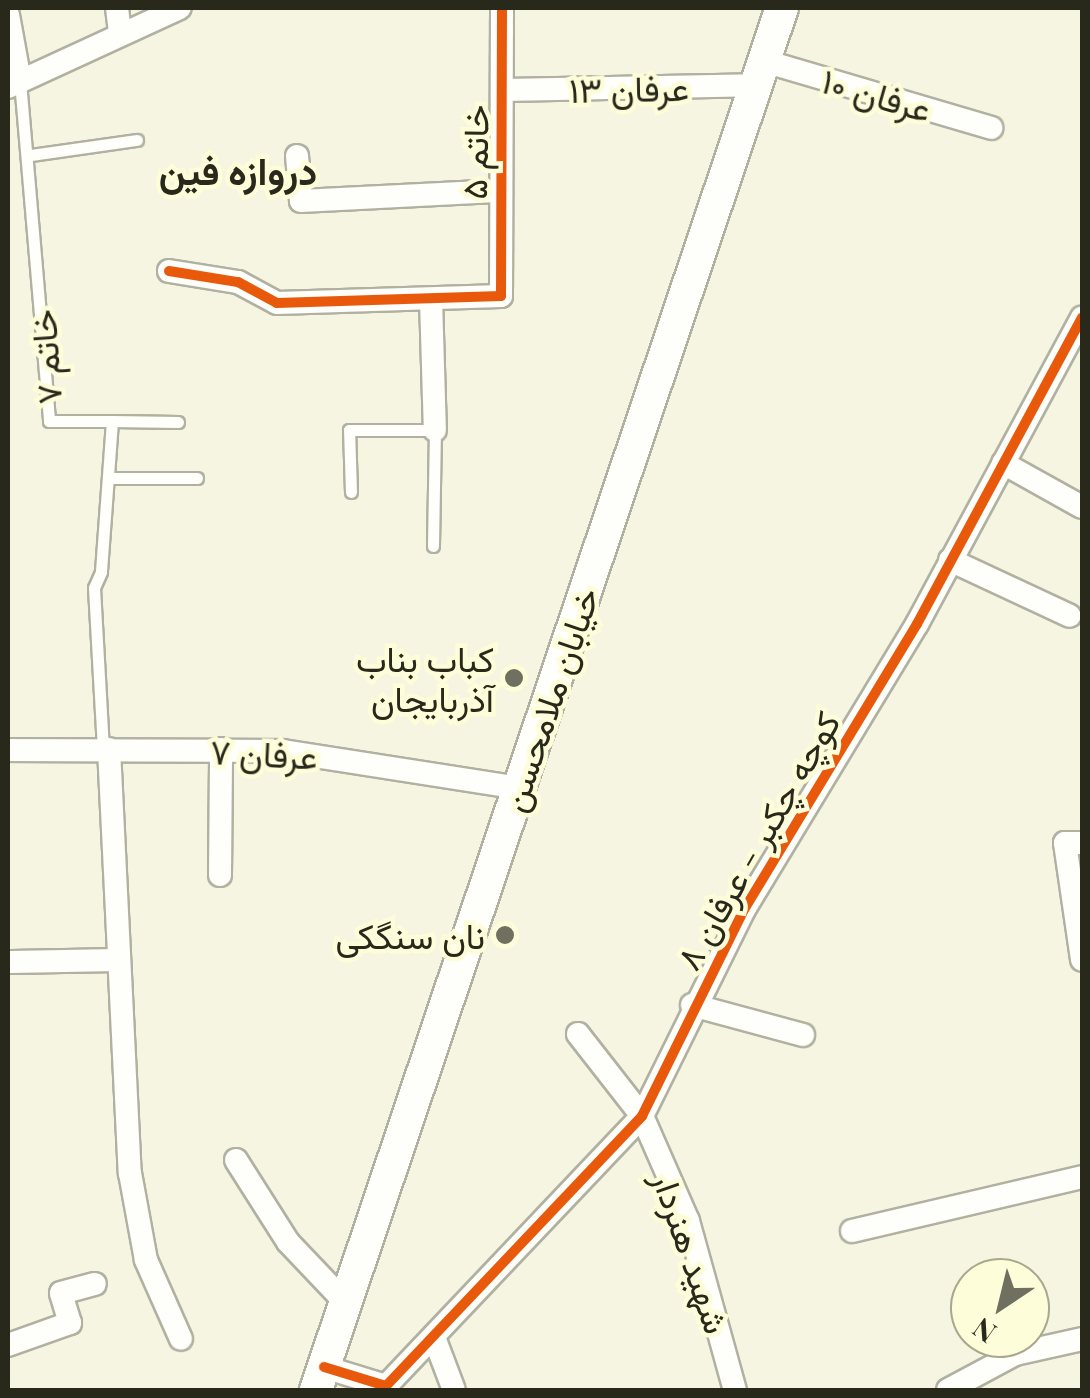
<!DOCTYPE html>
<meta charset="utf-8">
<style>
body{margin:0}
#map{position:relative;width:1090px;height:1398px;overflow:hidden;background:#f5f5e1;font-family:"Playfair Display",Vazirmatn,serif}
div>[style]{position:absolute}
.roads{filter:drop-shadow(2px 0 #b1b1a2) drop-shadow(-2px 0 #b1b1a2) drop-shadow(0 2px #b1b1a2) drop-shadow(0 -2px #b1b1a2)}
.lane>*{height:11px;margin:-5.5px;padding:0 5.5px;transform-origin:5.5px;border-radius:5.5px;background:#fefefa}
.street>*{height:22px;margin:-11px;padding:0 11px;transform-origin:11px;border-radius:11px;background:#fefefa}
.secondary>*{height:32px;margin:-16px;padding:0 16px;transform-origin:16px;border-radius:16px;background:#fefefa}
.cycleway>*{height:10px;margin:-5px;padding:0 5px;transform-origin:5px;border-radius:5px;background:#e8590c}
.dots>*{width:28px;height:28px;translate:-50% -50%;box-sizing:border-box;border:5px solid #fdfdd9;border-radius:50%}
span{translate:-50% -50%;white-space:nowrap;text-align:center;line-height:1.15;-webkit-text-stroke:9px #fdfdd9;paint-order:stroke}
.street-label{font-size:35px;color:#28281b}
.poi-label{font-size:35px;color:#28281b}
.right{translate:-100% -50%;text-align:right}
.neighbourhood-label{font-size:38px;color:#28281b;font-weight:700}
.frame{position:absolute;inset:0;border:10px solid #28281b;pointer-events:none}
.north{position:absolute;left:950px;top:1258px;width:100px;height:100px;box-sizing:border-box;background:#fdfdd9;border:2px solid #a8a88d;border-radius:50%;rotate:215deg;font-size:28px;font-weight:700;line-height:40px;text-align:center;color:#28281b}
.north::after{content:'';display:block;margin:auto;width:35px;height:45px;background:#707060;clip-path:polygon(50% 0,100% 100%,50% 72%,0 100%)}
</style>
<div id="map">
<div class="roads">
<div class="lane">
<i style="left:20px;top:81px;width:341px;rotate:85.1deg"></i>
<i style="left:49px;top:421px;width:63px"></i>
<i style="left:112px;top:421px;width:151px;rotate:94.2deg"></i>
<i style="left:101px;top:572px;width:17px;rotate:114deg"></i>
<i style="left:94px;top:588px;width:161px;rotate:86.8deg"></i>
<i style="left:31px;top:155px;width:107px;rotate:-8.1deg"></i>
<i style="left:112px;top:421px;width:66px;rotate:0.9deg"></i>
<i style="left:110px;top:478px;width:87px"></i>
<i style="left:351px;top:492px;width:62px;rotate:-91.8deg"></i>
<i style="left:349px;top:430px;width:86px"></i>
<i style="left:435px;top:430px;width:116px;rotate:91deg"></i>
</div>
<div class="street">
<i style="left:117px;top:8px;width:24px;rotate:83deg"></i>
<i style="left:8px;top:15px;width:67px;rotate:79.7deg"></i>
<i style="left:764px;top:61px;width:237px;rotate:16.4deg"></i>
<i style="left:8px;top:87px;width:189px;rotate:-24.7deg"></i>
<i style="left:502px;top:90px;width:253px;rotate:-1.1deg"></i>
<i style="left:297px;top:156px;width:45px;rotate:84.9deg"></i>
<i style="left:301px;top:201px;width:200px;rotate:-2.9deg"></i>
<i style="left:169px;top:271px;width:70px;rotate:9.1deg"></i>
<i style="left:238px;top:282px;width:44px;rotate:28.3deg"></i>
<i style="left:277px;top:303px;width:224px;rotate:-1.8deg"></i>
<i style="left:501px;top:296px;width:288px;rotate:-89.8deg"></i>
<i style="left:431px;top:299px;width:131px;rotate:88.3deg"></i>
<i style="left:1003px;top:463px;width:90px;rotate:29.1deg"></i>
<i style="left:950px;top:560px;width:132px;rotate:25deg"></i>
<i style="left:109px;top:749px;width:425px;rotate:87.2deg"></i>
<i style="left:130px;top:1173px;width:88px;rotate:79.6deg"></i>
<i style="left:146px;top:1260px;width:86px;rotate:66.1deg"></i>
<i style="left:8px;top:750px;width:275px;rotate:0.2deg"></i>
<i style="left:283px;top:751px;width:239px;rotate:8.9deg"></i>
<i style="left:1082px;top:843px;width:17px;rotate:180deg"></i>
<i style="left:1065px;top:843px;width:118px;rotate:81.7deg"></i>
<i style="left:220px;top:875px;width:126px;rotate:-89.5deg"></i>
<i style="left:8px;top:962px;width:111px;rotate:-1deg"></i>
<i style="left:692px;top:1005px;width:115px;rotate:15.1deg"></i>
<i style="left:578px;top:1034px;width:104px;rotate:52deg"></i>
<i style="left:642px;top:1116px;width:115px;rotate:66.3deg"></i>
<i style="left:688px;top:1221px;width:175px;rotate:74.5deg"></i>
<i style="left:236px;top:1160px;width:97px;rotate:57.6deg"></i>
<i style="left:288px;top:1242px;width:84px;rotate:46.4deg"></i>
<i style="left:852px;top:1231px;width:236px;rotate:-13.2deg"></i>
<i style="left:435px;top:1340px;width:53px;rotate:69.2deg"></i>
<i style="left:8px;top:1345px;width:66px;rotate:-19.5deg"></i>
<i style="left:70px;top:1323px;width:31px;rotate:-107deg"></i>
<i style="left:61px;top:1293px;width:35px;rotate:-15deg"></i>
<i style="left:324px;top:1367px;width:65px;rotate:17deg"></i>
<i style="left:386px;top:1386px;width:372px;rotate:-46.5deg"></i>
<i style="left:642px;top:1116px;width:232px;rotate:-63.7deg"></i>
<i style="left:745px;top:908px;width:332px;rotate:-58.8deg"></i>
<i style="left:917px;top:624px;width:348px;rotate:-61.7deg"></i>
<i style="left:948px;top:1390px;width:76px;rotate:-28.2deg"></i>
<i style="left:1015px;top:1354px;width:69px;rotate:-12.6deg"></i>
</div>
<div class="secondary">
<i style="left:316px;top:1390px;width:1458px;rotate:-71.37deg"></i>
</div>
</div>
<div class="cycleway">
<i style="left:169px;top:271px;width:70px;rotate:9.1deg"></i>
<i style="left:238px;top:282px;width:44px;rotate:28.3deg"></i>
<i style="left:277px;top:303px;width:224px;rotate:-1.8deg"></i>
<i style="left:501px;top:296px;width:288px;rotate:-89.8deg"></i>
<i style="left:324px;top:1367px;width:65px;rotate:17deg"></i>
<i style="left:386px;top:1386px;width:372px;rotate:-46.5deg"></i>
<i style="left:642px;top:1116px;width:232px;rotate:-63.7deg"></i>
<i style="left:745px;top:908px;width:332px;rotate:-58.8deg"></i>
<i style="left:917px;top:624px;width:348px;rotate:-61.7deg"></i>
</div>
<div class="dots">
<i style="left:514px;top:678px;background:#707060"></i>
<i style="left:505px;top:935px;background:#707060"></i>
</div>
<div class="street-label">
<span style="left:629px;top:88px;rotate:-1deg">عرفان ۱۳</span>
<span style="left:877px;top:94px;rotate:16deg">عرفان ۱۰</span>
<span style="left:474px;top:152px;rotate:-89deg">خاتم ۵</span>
<span style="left:45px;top:357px;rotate:-94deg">خاتم ۷</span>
<span style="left:549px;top:699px;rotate:-71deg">خیابان ملامحسن</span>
<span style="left:264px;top:753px;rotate:3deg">عرفان ۷</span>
<span style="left:757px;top:840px;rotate:-60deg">کوچه چکبر - عرفان ۸</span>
<span style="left:692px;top:1252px;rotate:71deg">شهید هنردار</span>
</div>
<div class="poi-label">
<span class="right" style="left:494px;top:678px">کباب بناب<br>آذربایجان</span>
<span class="right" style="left:485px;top:935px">نان سنگکی</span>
</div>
<div class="neighbourhood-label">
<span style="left:238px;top:170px">دروازه فین</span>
</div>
<div class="frame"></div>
<div class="north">N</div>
</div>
